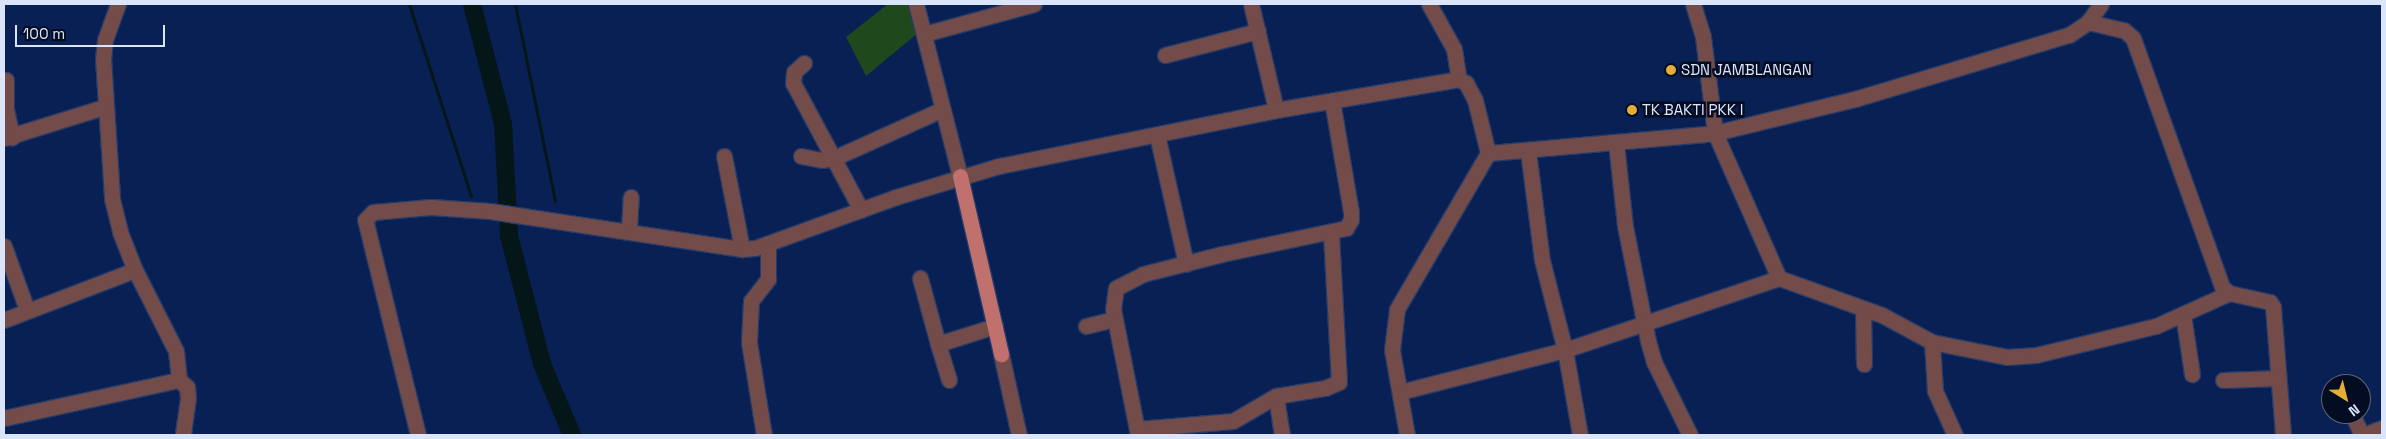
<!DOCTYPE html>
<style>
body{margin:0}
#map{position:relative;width:2386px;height:439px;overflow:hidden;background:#082053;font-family:"Space Grotesk",sans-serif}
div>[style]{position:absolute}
.green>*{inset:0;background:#1f491d}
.stream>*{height:3px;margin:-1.5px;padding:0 1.5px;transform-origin:1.5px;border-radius:1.5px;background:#051618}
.river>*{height:18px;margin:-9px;padding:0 9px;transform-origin:9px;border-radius:9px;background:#051618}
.roads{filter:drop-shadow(1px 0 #263c6a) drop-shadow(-1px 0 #263c6a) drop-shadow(0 1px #263c6a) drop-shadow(0 -1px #263c6a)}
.minor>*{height:15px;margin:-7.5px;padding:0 7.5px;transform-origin:7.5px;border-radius:7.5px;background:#734b49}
.major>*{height:15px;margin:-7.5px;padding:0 7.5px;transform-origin:7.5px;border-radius:7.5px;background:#c0706d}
.dots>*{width:14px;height:14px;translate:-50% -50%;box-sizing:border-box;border:2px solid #040c22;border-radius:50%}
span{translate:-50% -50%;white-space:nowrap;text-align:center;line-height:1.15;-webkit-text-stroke:5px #040c22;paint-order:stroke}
.poi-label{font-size:15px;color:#dbe5f9}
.left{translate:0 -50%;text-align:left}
.frame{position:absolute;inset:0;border:5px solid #dbe5f9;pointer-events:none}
.north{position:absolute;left:2321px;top:374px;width:50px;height:50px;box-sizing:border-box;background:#040c22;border:1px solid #5a6378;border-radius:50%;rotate:144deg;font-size:14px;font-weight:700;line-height:20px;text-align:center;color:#dbe5f9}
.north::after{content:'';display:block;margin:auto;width:18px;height:22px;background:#e4ae35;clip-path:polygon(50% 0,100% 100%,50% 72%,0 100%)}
.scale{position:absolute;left:15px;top:25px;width:150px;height:22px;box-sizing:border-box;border:2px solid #dbe5f9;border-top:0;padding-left:6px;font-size:15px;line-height:18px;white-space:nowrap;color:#dbe5f9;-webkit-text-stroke:4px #040c22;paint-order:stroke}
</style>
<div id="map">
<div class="green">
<i style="clip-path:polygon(888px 4px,911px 4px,918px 33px,866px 76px,846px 37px)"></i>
</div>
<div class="stream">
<i style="left:409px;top:4px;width:202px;rotate:72.1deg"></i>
<i style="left:515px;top:4px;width:201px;rotate:78.5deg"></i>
</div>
<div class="river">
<i style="left:472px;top:4px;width:124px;rotate:75.5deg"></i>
<i style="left:503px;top:124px;width:112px;rotate:86.9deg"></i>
<i style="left:509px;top:236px;width:132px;rotate:75.5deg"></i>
<i style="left:542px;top:364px;width:77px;rotate:67.1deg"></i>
</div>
<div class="roads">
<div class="minor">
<i style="left:118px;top:4px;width:38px;rotate:110deg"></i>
<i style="left:105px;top:40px;width:18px;rotate:96deg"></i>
<i style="left:103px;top:58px;width:141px;rotate:86.3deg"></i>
<i style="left:112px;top:199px;width:34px;rotate:76deg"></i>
<i style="left:120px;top:232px;width:41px;rotate:68.5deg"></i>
<i style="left:135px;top:270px;width:91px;rotate:63.2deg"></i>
<i style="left:176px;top:351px;width:29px;rotate:84deg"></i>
<i style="left:179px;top:380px;width:11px;rotate:41deg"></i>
<i style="left:187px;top:387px;width:11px;rotate:85deg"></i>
<i style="left:188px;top:398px;width:37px;rotate:98deg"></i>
<i style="left:916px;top:4px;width:178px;rotate:75.7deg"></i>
<i style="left:1251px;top:4px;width:109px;rotate:76.7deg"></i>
<i style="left:1429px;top:4px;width:51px;rotate:60.9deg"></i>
<i style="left:1454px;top:49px;width:30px;rotate:81deg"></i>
<i style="left:1693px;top:4px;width:34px;rotate:73deg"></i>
<i style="left:1703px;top:37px;width:97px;rotate:82.9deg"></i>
<i style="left:1715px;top:133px;width:158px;rotate:66.2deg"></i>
<i style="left:2088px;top:22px;width:37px;rotate:13deg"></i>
<i style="left:2124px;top:30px;width:12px;rotate:42deg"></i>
<i style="left:2133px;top:38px;width:264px;rotate:70.3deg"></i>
<i style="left:2222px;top:287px;width:9px;rotate:41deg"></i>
<i style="left:2229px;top:293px;width:42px;rotate:12.4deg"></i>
<i style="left:2270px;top:302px;width:6px;rotate:59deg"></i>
<i style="left:2273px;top:307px;width:128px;rotate:85.5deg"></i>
<i style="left:924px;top:34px;width:114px;rotate:-15.3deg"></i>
<i style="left:1165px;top:55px;width:96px;rotate:-14.5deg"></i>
<i style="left:804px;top:63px;width:13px;rotate:138deg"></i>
<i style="left:794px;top:72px;width:11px;rotate:95deg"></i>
<i style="left:793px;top:83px;width:144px;rotate:61.8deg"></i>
<i style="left:6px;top:80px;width:29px;rotate:90deg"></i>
<i style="left:6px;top:109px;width:29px;rotate:78deg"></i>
<i style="left:1157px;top:135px;width:132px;rotate:77.3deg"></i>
<i style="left:4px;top:138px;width:105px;rotate:-17.2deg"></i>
<i style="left:1616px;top:143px;width:83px;rotate:83.8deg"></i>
<i style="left:1625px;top:226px;width:117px;rotate:78.7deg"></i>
<i style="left:1648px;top:341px;width:22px;rotate:74deg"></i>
<i style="left:1654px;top:362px;width:81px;rotate:63.7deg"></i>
<i style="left:1528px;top:151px;width:110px;rotate:82.7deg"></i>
<i style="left:1542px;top:260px;width:93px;rotate:75.7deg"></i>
<i style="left:1565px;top:350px;width:226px;rotate:-18.6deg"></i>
<i style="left:1779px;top:278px;width:109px;rotate:19.8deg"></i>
<i style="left:1882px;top:315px;width:57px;rotate:28.4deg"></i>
<i style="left:1932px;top:342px;width:76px;rotate:11.3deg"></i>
<i style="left:2007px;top:357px;width:29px;rotate:-4deg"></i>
<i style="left:2036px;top:355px;width:123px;rotate:-13.6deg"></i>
<i style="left:2156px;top:326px;width:80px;rotate:-24.3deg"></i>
<i style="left:724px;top:156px;width:95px;rotate:79deg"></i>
<i style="left:801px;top:156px;width:21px;rotate:11deg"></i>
<i style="left:822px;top:160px;width:12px;rotate:-9deg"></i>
<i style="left:834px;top:158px;width:117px;rotate:-24.2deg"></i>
<i style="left:629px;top:230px;width:33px;rotate:-87deg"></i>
<i style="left:4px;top:246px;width:68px;rotate:70.2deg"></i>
<i style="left:920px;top:278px;width:68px;rotate:74.7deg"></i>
<i style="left:1863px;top:309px;width:55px;rotate:89deg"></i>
<i style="left:2183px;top:314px;width:61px;rotate:81.5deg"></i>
<i style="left:4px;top:320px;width:140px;rotate:-20.9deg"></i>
<i style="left:1086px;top:326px;width:29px;rotate:-14deg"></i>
<i style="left:1932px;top:342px;width:49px;rotate:86.5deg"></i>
<i style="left:1935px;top:391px;width:48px;rotate:65.6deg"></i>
<i style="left:1001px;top:354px;width:83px;rotate:77.5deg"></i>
<i style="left:949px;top:380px;width:38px;rotate:-107deg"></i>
<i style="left:938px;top:344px;width:60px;rotate:-17.5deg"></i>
<i style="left:2223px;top:380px;width:55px;rotate:-2.1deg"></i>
<i style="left:1400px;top:392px;width:170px;rotate:-14.3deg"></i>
<i style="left:1565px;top:350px;width:86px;rotate:80deg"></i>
<i style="left:2352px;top:414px;width:23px;rotate:65deg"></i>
<i style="left:4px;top:418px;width:179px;rotate:-12.3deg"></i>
<i style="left:1137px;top:429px;width:96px;rotate:-4.8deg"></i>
<i style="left:1233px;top:421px;width:50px;rotate:-30.2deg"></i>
<i style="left:418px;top:435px;width:221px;rotate:-103.8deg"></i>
<i style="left:365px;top:220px;width:11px;rotate:-45deg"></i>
<i style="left:373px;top:212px;width:58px;rotate:-4.9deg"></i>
<i style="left:431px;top:207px;width:59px;rotate:3.9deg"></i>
<i style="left:490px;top:211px;width:255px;rotate:8.6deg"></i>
<i style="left:742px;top:249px;width:13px;rotate:-4deg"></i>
<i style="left:755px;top:248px;width:150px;rotate:-19.9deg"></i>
<i style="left:896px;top:197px;width:108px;rotate:-16.8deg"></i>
<i style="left:999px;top:166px;width:283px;rotate:-11.4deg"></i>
<i style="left:1276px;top:110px;width:186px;rotate:-9.6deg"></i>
<i style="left:1459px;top:79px;width:8px;rotate:30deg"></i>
<i style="left:1466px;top:83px;width:19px;rotate:62deg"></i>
<i style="left:1475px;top:100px;width:55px;rotate:76.2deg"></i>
<i style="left:1488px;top:153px;width:228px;rotate:-5deg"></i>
<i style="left:1715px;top:133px;width:144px;rotate:-13.7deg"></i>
<i style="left:1855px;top:99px;width:223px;rotate:-16.7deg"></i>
<i style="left:2069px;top:35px;width:23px;rotate:-34deg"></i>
<i style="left:2088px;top:22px;width:22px;rotate:-54deg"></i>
<i style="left:764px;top:435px;width:94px;rotate:-99.2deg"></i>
<i style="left:749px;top:342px;width:41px;rotate:-87.2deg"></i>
<i style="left:751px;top:301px;width:28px;rotate:-52deg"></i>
<i style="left:768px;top:279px;width:33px;rotate:-90deg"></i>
<i style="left:1138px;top:435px;width:128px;rotate:-101.2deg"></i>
<i style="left:1113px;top:309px;width:21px;rotate:-82deg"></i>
<i style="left:1116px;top:288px;width:30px;rotate:-27deg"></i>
<i style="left:1143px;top:274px;width:81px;rotate:-14.2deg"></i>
<i style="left:1222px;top:254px;width:127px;rotate:-11.8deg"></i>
<i style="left:1346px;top:228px;width:9px;rotate:-58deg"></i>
<i style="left:1351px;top:220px;width:8px;rotate:-90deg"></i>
<i style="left:1351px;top:212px;width:113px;rotate:-99.7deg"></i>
<i style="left:1282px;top:435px;width:39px;rotate:-99deg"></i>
<i style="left:1276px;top:396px;width:50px;rotate:-9.3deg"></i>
<i style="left:1325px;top:388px;width:15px;rotate:-23deg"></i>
<i style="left:1339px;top:382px;width:150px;rotate:-93.1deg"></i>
<i style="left:1407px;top:435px;width:86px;rotate:-100deg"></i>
<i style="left:1392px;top:350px;width:41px;rotate:-83deg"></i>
<i style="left:1397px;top:309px;width:181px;rotate:-59.7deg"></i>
<i style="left:2363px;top:435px;width:20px;rotate:-20deg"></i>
</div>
<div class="major">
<i style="left:960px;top:176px;width:183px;rotate:77deg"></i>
</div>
</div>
<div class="dots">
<i style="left:1671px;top:70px;background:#e4ae35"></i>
<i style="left:1632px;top:110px;background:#e4ae35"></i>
</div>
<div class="poi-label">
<span class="left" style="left:1681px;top:70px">SDN JAMBLANGAN</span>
<span class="left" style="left:1642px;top:110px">TK BAKTI PKK I</span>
</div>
<div class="frame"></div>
<div class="north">N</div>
<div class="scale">100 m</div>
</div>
